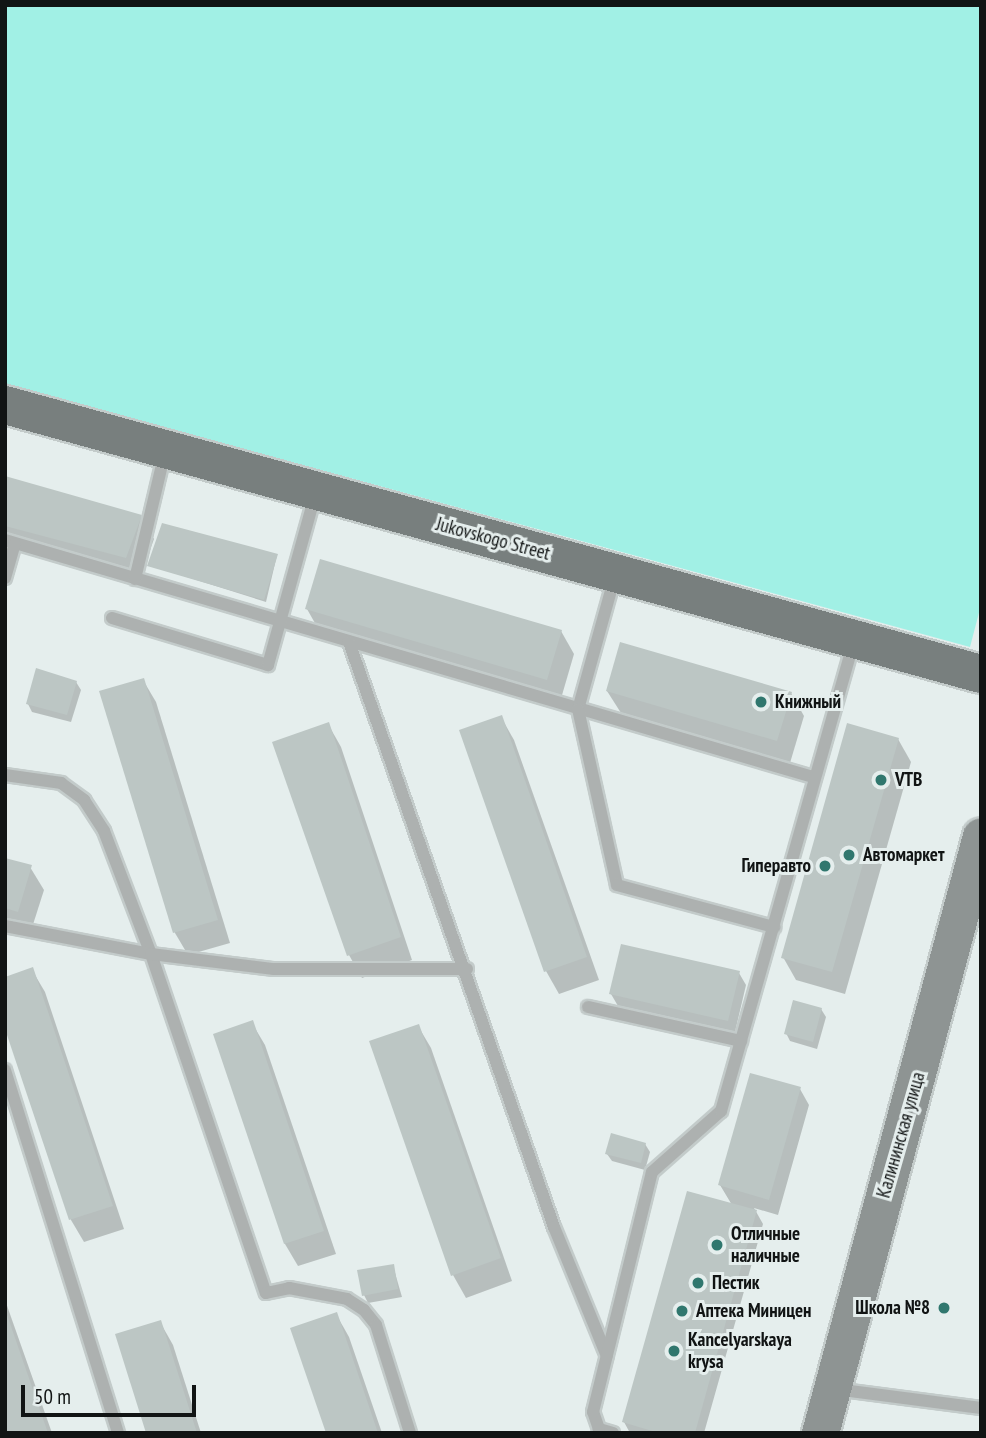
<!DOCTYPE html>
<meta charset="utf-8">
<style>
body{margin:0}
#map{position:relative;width:986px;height:1438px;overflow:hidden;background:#e5eeed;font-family:"PT Sans Narrow",sans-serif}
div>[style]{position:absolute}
.green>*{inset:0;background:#a1f0e5}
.shadow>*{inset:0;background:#0003}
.building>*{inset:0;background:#bcc6c4}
.roads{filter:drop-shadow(2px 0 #c3cbca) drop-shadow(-2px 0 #c3cbca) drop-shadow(0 2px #c3cbca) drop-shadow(0 -2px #c3cbca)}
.service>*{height:12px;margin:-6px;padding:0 6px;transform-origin:6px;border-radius:6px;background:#adb1b0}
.secondary>*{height:37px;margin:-18.5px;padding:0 18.5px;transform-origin:18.5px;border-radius:18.5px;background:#8e9493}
.primary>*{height:38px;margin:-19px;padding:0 19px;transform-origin:19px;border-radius:19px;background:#787f7e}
.dots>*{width:19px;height:19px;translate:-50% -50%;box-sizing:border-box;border:4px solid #e5eeed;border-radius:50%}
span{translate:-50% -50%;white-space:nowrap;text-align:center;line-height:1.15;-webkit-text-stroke:6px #e5eeed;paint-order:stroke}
.street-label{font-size:19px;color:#111414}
.poi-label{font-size:19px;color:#111414;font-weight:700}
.left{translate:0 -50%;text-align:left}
.right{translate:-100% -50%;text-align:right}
.frame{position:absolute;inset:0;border:7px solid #111414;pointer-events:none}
.scale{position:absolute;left:21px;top:1385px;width:175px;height:32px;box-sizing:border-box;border:4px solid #111414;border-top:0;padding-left:9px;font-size:21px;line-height:24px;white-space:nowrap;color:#111414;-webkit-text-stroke:5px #e5eeed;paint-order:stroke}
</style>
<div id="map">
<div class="green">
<i style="clip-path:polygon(5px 5px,981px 5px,981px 605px,970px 647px,5px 384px)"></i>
</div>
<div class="shadow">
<i style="clip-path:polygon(5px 478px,141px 516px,154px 539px,139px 580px,5px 544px)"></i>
<i style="clip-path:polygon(277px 555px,266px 602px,149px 565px)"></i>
<i style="clip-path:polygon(307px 609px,561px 631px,574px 654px,560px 702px,320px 632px)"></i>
<i style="clip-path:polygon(143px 680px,156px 702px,230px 943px,188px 955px,175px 933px,101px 693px)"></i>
<i style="clip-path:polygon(76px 682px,81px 690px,71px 722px,32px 712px,28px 704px)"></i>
<i style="clip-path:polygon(607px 691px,791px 693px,804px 716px,790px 763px,621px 713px)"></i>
<i style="clip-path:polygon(501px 717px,514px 740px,599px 980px,559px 994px,546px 971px)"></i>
<i style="clip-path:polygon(328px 724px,341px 747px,412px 960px,362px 978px,349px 955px)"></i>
<i style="clip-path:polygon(898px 739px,911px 762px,845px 994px,796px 980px,783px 957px)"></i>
<i style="clip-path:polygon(5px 859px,30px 867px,44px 890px,30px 934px,5px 926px)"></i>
<i style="clip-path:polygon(32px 970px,45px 992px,124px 1229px,84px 1242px,71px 1220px,5px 1023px)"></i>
<i style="clip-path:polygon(739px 973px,746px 985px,735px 1032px,618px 1006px,611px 994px)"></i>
<i style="clip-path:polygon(821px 1009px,826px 1017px,817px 1049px,790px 1041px,786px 1033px)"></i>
<i style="clip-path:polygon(252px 1023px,265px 1045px,336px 1254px,298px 1266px,285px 1244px,215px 1035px)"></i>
<i style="clip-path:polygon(418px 1026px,431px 1048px,512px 1281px,466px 1298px,453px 1275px)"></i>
<i style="clip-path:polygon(800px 1089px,809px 1105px,778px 1215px,754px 1208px,763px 1224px,704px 1433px,630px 1433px,624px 1422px,732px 1205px,720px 1185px)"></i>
<i style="clip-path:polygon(645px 1144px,650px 1152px,645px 1170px,612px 1161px,607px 1154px)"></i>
<i style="clip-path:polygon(393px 1266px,402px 1297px,368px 1303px,364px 1295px)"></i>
<i style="clip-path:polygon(5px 1300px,52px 1433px,5px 1433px)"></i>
<i style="clip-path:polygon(336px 1314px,349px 1337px,382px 1433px,327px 1433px)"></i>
<i style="clip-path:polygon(160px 1322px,173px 1345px,201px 1433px,147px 1433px)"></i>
</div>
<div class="building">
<i style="clip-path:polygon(5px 476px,142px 515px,126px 558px,5px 526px)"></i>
<i style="clip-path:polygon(162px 523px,278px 554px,264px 600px,147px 566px)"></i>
<i style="clip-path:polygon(320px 559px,562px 630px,547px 680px,305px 609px)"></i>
<i style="clip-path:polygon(620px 642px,792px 692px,777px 741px,606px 691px)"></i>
<i style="clip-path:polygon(36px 668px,77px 681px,67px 715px,26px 704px)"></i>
<i style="clip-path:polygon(144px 678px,218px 920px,173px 933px,99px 691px)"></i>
<i style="clip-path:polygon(502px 715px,587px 957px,544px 972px,459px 730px)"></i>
<i style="clip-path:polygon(329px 722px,401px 937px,347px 956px,272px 742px)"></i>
<i style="clip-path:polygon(847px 723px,899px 738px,832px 972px,781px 958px)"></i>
<i style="clip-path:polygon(5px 858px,32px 865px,18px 912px,5px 908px)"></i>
<i style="clip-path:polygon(621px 944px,740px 971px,728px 1021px,609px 994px)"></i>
<i style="clip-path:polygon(33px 967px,113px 1206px,69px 1220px,5px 1029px,5px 977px)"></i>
<i style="clip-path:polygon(793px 1000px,822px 1008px,813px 1042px,784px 1034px)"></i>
<i style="clip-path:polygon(253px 1020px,324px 1231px,284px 1244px,213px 1034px)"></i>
<i style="clip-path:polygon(419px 1024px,501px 1258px,451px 1276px,369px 1041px)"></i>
<i style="clip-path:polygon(750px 1073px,801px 1087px,769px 1200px,718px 1185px)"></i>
<i style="clip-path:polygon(611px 1133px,646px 1143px,641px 1163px,605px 1154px)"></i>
<i style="clip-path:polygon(687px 1191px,757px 1210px,695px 1433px,659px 1433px,622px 1422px)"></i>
<i style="clip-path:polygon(394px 1264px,398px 1289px,362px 1296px,357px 1270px)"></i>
<i style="clip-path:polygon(5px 1312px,6px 1312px,48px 1433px,5px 1433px)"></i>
<i style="clip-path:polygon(337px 1312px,378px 1433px,326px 1433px,290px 1328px)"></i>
<i style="clip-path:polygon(161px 1320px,197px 1433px,146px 1433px,115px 1334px)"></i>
</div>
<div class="roads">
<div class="service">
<i style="left:5px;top:540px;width:842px;rotate:16.35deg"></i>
<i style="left:615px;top:576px;width:138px;rotate:105.5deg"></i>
<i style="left:578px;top:709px;width:180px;rotate:77.5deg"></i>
<i style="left:617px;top:885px;width:163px;rotate:15deg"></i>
<i style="left:5px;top:578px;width:35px;rotate:-74deg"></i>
<i style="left:135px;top:579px;width:130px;rotate:-76.7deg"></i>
<i style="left:112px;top:618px;width:163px;rotate:16.8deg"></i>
<i style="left:268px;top:665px;width:176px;rotate:-74.5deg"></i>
<i style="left:349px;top:642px;width:620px;rotate:70.69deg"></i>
<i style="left:554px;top:1227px;width:139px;rotate:67.7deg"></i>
<i style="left:5px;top:775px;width:57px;rotate:8.1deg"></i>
<i style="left:61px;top:783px;width:29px;rotate:36deg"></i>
<i style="left:84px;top:800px;width:37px;rotate:57deg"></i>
<i style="left:104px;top:831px;width:132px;rotate:69.1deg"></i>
<i style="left:151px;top:954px;width:358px;rotate:71.3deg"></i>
<i style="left:266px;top:1293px;width:24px;rotate:-12deg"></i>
<i style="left:289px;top:1288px;width:59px;rotate:10.7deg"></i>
<i style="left:347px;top:1299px;width:20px;rotate:33deg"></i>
<i style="left:364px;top:1310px;width:19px;rotate:51deg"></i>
<i style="left:376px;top:1325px;width:113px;rotate:72.5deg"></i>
<i style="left:5px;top:926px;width:149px;rotate:10.9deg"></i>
<i style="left:151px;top:954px;width:124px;rotate:7deg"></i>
<i style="left:274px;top:969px;width:193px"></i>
<i style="left:588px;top:1007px;width:157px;rotate:12.5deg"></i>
<i style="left:5px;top:1070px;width:380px;rotate:72.7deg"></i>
<i style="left:835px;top:1389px;width:147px;rotate:7.4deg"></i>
<i style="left:613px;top:1433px;width:15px;rotate:-164deg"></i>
<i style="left:599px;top:1429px;width:18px;rotate:-109deg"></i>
<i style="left:593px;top:1412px;width:247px;rotate:-76.2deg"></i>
<i style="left:652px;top:1172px;width:92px;rotate:-41.5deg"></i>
<i style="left:721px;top:1111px;width:487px;rotate:-74.2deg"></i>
</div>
<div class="secondary">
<i style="left:820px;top:1433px;width:618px;rotate:-74.91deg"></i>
</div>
<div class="primary">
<i style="left:5px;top:405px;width:1012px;rotate:15.41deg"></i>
</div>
</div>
<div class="dots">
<i style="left:761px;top:702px;background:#30776e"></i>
<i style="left:881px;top:780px;background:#30776e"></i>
<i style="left:849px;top:855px;background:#30776e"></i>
<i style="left:825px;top:866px;background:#30776e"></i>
<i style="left:717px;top:1245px;background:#30776e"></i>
<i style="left:698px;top:1283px;background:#30776e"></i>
<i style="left:944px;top:1308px;background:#30776e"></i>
<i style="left:682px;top:1311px;background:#30776e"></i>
<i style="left:674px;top:1351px;background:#30776e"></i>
</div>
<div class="street-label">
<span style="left:493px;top:539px;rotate:15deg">Jukovskogo Street</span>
<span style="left:901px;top:1135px;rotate:-74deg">Калининская улица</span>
</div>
<div class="poi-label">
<span class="left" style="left:775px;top:702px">Книжный</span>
<span class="left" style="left:895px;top:780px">VTB</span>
<span class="left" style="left:863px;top:855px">Автомаркет</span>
<span class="right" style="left:811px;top:866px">Гиперавто</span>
<span class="left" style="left:731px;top:1245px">Отличные<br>наличные</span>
<span class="left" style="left:712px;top:1283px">Пестик</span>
<span class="right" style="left:930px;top:1308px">Школа №8</span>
<span class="left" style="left:696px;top:1311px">Аптека Миницен</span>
<span class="left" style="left:688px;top:1351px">Kancelyarskaya<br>krysa</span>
</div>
<div class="frame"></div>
<div class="scale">50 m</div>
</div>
